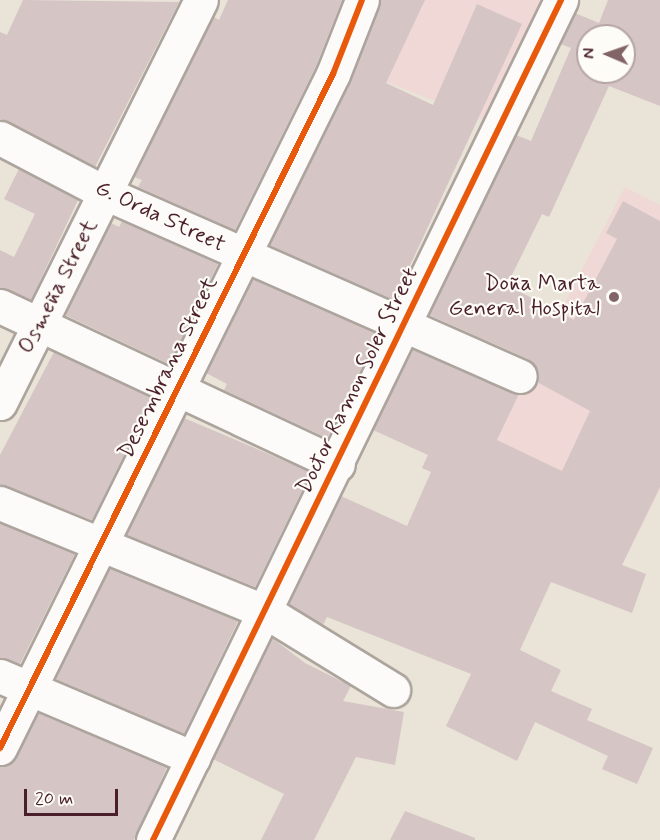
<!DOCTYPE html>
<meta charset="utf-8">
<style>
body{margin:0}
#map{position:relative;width:660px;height:840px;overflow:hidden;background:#e9e4d7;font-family:Mynerve,sans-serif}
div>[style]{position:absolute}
.built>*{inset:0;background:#f0d8d6}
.building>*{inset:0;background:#d5c6c5}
.roads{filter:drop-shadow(2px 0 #aca49d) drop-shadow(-2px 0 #aca49d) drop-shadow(0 2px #aca49d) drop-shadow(0 -2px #aca49d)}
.minor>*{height:33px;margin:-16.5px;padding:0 16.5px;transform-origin:16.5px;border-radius:16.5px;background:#fcfbf9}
.cycleway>*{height:6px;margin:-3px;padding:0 3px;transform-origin:3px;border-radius:3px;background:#e8590c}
.dots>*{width:16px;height:16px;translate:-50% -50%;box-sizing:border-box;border:3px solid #fdfcf7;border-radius:50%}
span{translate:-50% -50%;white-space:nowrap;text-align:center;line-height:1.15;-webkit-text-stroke:4.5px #fdfcf7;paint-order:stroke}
.street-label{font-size:22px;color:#4a1f2b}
.poi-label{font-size:22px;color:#4a1f2b}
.right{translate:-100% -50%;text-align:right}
.north{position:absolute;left:576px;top:24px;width:60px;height:60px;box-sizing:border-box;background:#fdfcf7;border:2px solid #b5a4a5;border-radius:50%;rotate:272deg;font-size:16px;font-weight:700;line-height:24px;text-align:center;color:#4a1f2b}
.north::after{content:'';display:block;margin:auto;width:21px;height:27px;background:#826467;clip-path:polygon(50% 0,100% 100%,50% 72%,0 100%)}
.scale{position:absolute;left:24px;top:789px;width:94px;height:27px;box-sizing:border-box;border:3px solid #4a1f2b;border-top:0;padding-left:8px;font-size:18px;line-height:21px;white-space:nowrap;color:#4a1f2b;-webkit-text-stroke:4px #fdfcf7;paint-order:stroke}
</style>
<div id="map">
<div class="built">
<i style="clip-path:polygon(254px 0,547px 0,491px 123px,243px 26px)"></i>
<i style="clip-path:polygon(625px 187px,660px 205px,660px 490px,620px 569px,445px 482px,514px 400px)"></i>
</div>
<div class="building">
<i style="clip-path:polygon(23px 0,179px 2px,95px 167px,0 119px,0 32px,7px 35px)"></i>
<i style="clip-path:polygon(228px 0,342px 0,316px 66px,235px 230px,138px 187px,142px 180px,134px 177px,214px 17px,219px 20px)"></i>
<i style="clip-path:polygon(380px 0,425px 0,386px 83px,433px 105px,477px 4px,522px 24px,394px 300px,269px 245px,350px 82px)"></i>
<i style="clip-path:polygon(evenodd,608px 0,660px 0,660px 106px,609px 86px,549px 217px,542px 214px,507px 285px,574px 320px,617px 239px,606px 233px,623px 201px,660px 221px,660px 487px,622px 565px,646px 574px,632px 613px,551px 582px,520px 650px,561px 670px,551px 691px,592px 709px,587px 720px,653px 748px,637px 784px,602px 769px,608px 756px,535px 722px,517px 761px,446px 726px,471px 674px,327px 617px,323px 625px,289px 604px,341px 496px,407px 526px,431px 472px,422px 468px,428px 455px,373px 430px,412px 349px,519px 394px,497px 440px,562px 471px,590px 411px,537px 382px,535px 365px,528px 359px,429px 315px,516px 135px,531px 141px,571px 48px,561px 44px,575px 13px,599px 23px,608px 0,588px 36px,624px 36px,624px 72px,588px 72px,588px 36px)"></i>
<i style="clip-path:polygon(19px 169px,78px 200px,31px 300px,0 288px,0 250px,14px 257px,35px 214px,4px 199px)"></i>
<i style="clip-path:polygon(122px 221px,218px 264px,169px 364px,65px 315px,111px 223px,119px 227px)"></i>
<i style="clip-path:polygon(253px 279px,378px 334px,327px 438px,224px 390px,227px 384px,206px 373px)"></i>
<i style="clip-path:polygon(54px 352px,152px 398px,92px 520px,0 485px,0 455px)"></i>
<i style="clip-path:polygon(184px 418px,311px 472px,255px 587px,126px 535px)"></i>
<i style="clip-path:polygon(0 523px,75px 554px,20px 664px,0 658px)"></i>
<i style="clip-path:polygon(110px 568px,238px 621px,184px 734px,55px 679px)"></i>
<i style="clip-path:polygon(272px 638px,305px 663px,351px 686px,343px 701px,404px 712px,395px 765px,356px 757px,314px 840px,261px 840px,284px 794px,213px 759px)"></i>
<i style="clip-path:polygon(38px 713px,167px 767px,134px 840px,0 840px,0 767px,16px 757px)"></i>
<i style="clip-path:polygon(405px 811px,475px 838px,475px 840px,390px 840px)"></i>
</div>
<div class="roads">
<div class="minor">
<i style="left:0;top:138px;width:121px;rotate:27.6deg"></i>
<i style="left:107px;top:194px;width:451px;rotate:23.8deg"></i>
<i style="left:0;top:306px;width:373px;rotate:25.1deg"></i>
<i style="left:0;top:403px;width:450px;rotate:-63.5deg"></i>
<i style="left:0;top:503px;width:290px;rotate:22.3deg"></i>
<i style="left:268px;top:613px;width:147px;rotate:31.6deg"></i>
<i style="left:0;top:676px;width:210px;rotate:23deg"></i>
<i style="left:0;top:748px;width:752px;rotate:-63.71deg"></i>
<i style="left:333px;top:74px;width:79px;rotate:-68.6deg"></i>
<i style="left:153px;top:840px;width:934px;rotate:-64.09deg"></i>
</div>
</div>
<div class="cycleway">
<i style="left:0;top:748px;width:752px;rotate:-63.71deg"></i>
<i style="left:333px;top:74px;width:79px;rotate:-68.6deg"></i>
<i style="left:153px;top:840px;width:934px;rotate:-64.09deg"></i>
</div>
<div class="dots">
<i style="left:614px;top:297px;background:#826467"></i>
</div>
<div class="street-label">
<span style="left:160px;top:217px;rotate:25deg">G. Orda Street</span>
<span style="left:59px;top:287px;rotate:-63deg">Osmeña Street</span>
<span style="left:169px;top:368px;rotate:-64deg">Desembrana Street</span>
<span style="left:358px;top:381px;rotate:-64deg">Doctor Ramon Soler Street</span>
</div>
<div class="poi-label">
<span class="right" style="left:600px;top:297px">Doña Marta<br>General Hospital</span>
</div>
<div class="north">N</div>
<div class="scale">20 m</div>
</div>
